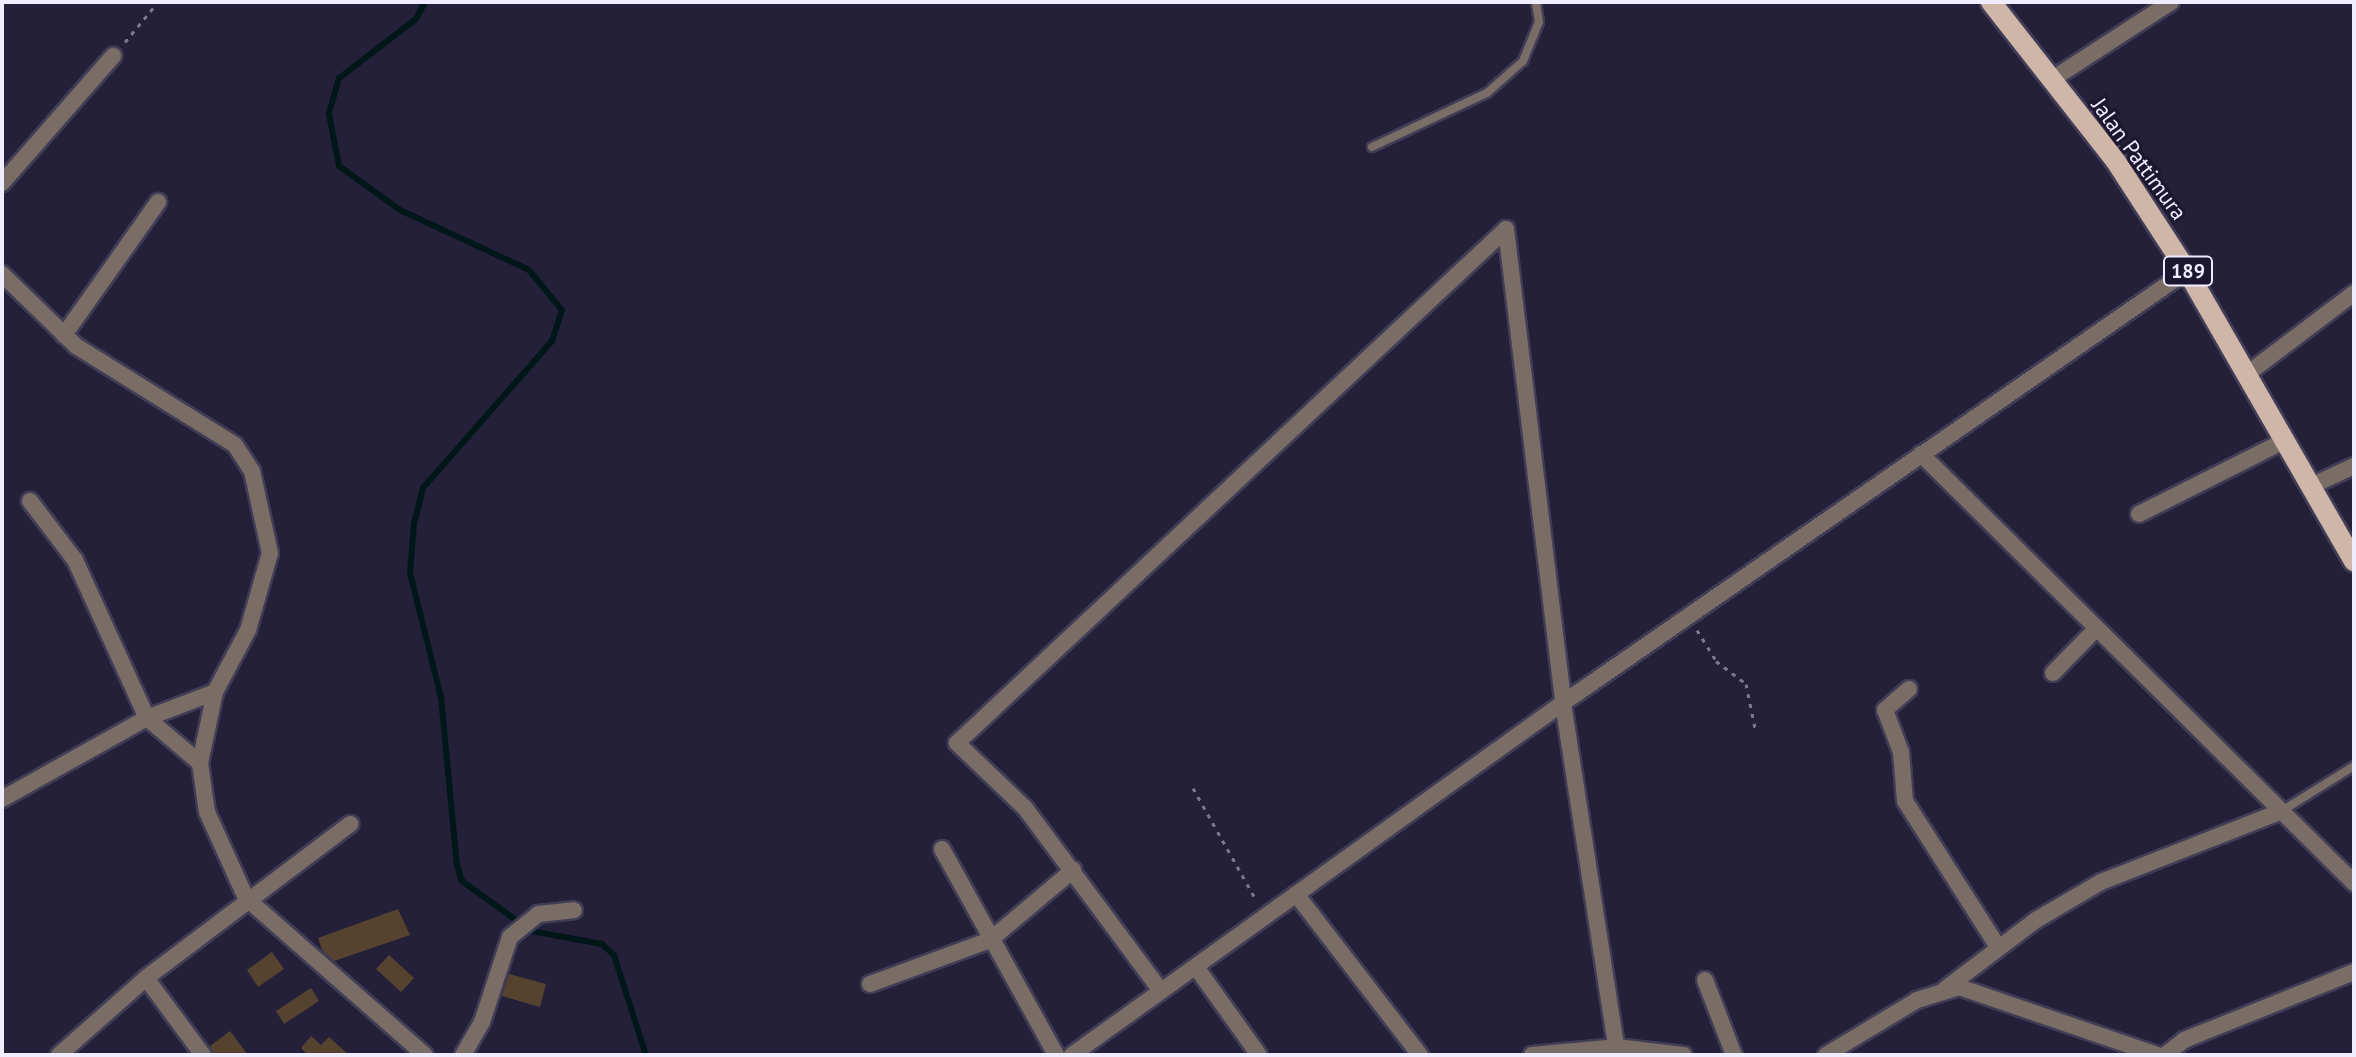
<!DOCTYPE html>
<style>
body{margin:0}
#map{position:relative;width:2356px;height:1057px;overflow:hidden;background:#25203a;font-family:"PT Sans",sans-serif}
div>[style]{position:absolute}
.stream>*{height:6px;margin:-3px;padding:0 3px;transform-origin:3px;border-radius:3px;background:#001719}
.building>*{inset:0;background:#56432f}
.path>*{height:3px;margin-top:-1.5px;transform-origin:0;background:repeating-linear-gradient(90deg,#7d7990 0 4px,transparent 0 10px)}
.roads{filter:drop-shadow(2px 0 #413d56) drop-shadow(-2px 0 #413d56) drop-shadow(0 2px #413d56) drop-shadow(0 -2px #413d56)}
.service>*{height:8px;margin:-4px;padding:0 4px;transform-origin:4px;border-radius:4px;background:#796d66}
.minor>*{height:16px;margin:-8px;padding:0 8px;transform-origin:8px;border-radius:8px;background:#796d66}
.primary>*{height:20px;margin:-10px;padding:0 10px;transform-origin:10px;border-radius:10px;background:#cfb6a8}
span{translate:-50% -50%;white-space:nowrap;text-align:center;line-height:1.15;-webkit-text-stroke:6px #1c1630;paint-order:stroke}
.shield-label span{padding:2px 6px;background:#1c1630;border:2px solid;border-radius:6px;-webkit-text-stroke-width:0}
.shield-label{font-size:20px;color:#efedff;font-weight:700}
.street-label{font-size:22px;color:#efedff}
.frame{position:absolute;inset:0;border:4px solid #efedff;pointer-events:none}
</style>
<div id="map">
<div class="stream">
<i style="left:425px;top:2px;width:19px;rotate:118deg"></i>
<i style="left:416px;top:19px;width:97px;rotate:142.5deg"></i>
<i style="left:339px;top:78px;width:37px;rotate:106deg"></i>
<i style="left:329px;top:114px;width:53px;rotate:79.1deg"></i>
<i style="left:339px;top:166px;width:75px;rotate:35.8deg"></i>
<i style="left:400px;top:210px;width:142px;rotate:24.9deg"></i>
<i style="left:529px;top:270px;width:52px;rotate:50.5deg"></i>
<i style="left:562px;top:310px;width:33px;rotate:108deg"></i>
<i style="left:552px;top:341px;width:196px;rotate:131.3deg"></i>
<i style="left:423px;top:488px;width:36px;rotate:104deg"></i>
<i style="left:414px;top:523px;width:50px;rotate:94.6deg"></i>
<i style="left:410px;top:573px;width:128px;rotate:76deg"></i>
<i style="left:441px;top:697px;width:169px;rotate:84.6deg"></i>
<i style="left:457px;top:865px;width:17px;rotate:73deg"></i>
<i style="left:462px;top:881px;width:85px;rotate:35.9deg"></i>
<i style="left:531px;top:931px;width:72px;rotate:10.4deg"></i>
<i style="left:602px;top:944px;width:16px;rotate:43deg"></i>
<i style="left:614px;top:955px;width:105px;rotate:72.3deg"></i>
</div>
<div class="building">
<i style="clip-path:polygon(398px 909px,410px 935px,334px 961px,322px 950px,318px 938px)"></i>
<i style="clip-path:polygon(272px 952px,284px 969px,258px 987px,247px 970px)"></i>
<i style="clip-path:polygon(389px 955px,414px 978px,401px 992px,376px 969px)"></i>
<i style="clip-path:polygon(509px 974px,546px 984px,540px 1007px,502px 996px)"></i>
<i style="clip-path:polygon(311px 988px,319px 1001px,284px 1024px,276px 1011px)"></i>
<i style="clip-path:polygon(230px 1031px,248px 1055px,214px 1055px,210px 1046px)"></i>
<i style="clip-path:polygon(311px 1036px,321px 1045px,329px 1037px,349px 1055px,308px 1055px,301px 1048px)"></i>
</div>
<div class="path">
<i style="left:125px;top:42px;width:52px;rotate:-50.5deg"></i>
<i style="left:1697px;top:630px;width:36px;rotate:58deg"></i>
<i style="left:1716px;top:661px;width:38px;rotate:37deg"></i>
<i style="left:1746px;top:684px;width:45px;rotate:78.4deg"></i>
<i style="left:1193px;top:788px;width:129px;rotate:60.6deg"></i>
</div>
<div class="roads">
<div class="service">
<i style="left:1372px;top:147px;width:127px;rotate:-25.2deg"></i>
<i style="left:1487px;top:93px;width:48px;rotate:-41.6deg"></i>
<i style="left:1523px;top:61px;width:42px;rotate:-67.7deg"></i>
<i style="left:1539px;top:22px;width:20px;rotate:-99deg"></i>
<i style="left:2280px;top:812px;width:87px;rotate:-31.9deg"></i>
</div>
<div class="minor">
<i style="left:2051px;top:80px;width:143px;rotate:-33deg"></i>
<i style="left:2px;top:183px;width:169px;rotate:-48.8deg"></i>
<i style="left:2px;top:274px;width:103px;rotate:44.2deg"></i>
<i style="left:76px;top:346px;width:187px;rotate:31.9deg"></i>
<i style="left:235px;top:445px;width:31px;rotate:57deg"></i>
<i style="left:252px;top:471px;width:84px;rotate:77.6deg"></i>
<i style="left:270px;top:553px;width:80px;rotate:105.9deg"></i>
<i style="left:248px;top:630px;width:70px;rotate:118deg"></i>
<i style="left:215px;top:692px;width:73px;rotate:101.9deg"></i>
<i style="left:200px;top:763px;width:49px;rotate:81.9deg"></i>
<i style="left:207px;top:812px;width:94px;rotate:65.6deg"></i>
<i style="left:246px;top:898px;width:238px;rotate:41.3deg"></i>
<i style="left:64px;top:335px;width:163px;rotate:-54.7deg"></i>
<i style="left:2247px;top:374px;width:134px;rotate:-37.1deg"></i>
<i style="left:1921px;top:454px;width:610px;rotate:44.73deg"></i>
<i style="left:2309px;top:487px;width:50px;rotate:-25deg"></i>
<i style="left:30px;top:501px;width:74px;rotate:52.7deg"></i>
<i style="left:75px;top:560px;width:174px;rotate:65.5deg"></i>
<i style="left:147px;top:718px;width:70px;rotate:40.3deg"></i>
<i style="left:2139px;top:514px;width:162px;rotate:-26.7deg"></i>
<i style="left:2053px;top:673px;width:59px;rotate:-45.7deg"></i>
<i style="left:1909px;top:689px;width:32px;rotate:139deg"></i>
<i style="left:1885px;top:710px;width:45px;rotate:69.1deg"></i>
<i style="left:1901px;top:752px;width:49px;rotate:85.3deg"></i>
<i style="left:1905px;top:801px;width:173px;rotate:57.5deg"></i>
<i style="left:2px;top:799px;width:166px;rotate:-29.2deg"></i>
<i style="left:147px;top:718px;width:73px;rotate:-20.9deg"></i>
<i style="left:942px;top:849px;width:235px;rotate:61deg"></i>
<i style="left:1296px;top:894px;width:203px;rotate:52.4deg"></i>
<i style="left:1196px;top:967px;width:108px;rotate:54.4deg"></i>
<i style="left:146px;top:978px;width:256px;rotate:-37deg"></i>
<i style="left:1705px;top:980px;width:80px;rotate:68.9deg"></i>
<i style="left:870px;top:984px;width:128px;rotate:-20.1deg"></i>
<i style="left:990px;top:940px;width:109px;rotate:-40.1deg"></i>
<i style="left:1945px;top:989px;width:114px;rotate:-37.2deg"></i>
<i style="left:2036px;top:920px;width:75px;rotate:-30.3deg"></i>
<i style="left:2101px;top:882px;width:192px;rotate:-21.4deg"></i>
<i style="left:1161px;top:991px;width:228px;rotate:-126.6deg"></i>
<i style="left:1025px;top:808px;width:94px;rotate:-136.3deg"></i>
<i style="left:957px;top:743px;width:752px;rotate:-43.11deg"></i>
<i style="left:1506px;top:229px;width:477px;rotate:83.1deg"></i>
<i style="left:1563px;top:703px;width:348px;rotate:81.2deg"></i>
<i style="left:59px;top:1055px;width:116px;rotate:-41.5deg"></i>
<i style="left:146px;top:978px;width:96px;rotate:53.5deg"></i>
<i style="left:463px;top:1055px;width:38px;rotate:-60deg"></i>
<i style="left:482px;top:1022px;width:89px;rotate:-71.8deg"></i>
<i style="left:510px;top:937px;width:36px;rotate:-39deg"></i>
<i style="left:538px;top:914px;width:36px;rotate:-6deg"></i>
<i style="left:1072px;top:1055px;width:604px;rotate:-35.64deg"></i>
<i style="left:1563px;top:703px;width:759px;rotate:-34.7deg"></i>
<i style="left:1532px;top:1055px;width:84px;rotate:-5.4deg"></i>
<i style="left:1616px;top:1047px;width:68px;rotate:6.7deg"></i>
<i style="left:1826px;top:1055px;width:106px;rotate:-31.1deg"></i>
<i style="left:1917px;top:1000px;width:44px;rotate:-17.2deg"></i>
<i style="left:1959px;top:987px;width:210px;rotate:18.9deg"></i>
<i style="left:2165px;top:1055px;width:24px;rotate:-38deg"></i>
<i style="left:2184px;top:1040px;width:183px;rotate:-21.8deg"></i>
</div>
<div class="primary">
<i style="left:1991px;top:2px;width:201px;rotate:51.9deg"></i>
<i style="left:2115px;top:160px;width:132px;rotate:57deg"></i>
<i style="left:2187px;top:271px;width:335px;rotate:60.1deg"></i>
</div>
</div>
<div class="shield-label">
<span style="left:2188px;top:271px">189</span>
</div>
<div class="street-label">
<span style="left:2139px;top:159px;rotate:54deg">Jalan Pattimura</span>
</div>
<div class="frame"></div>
</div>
